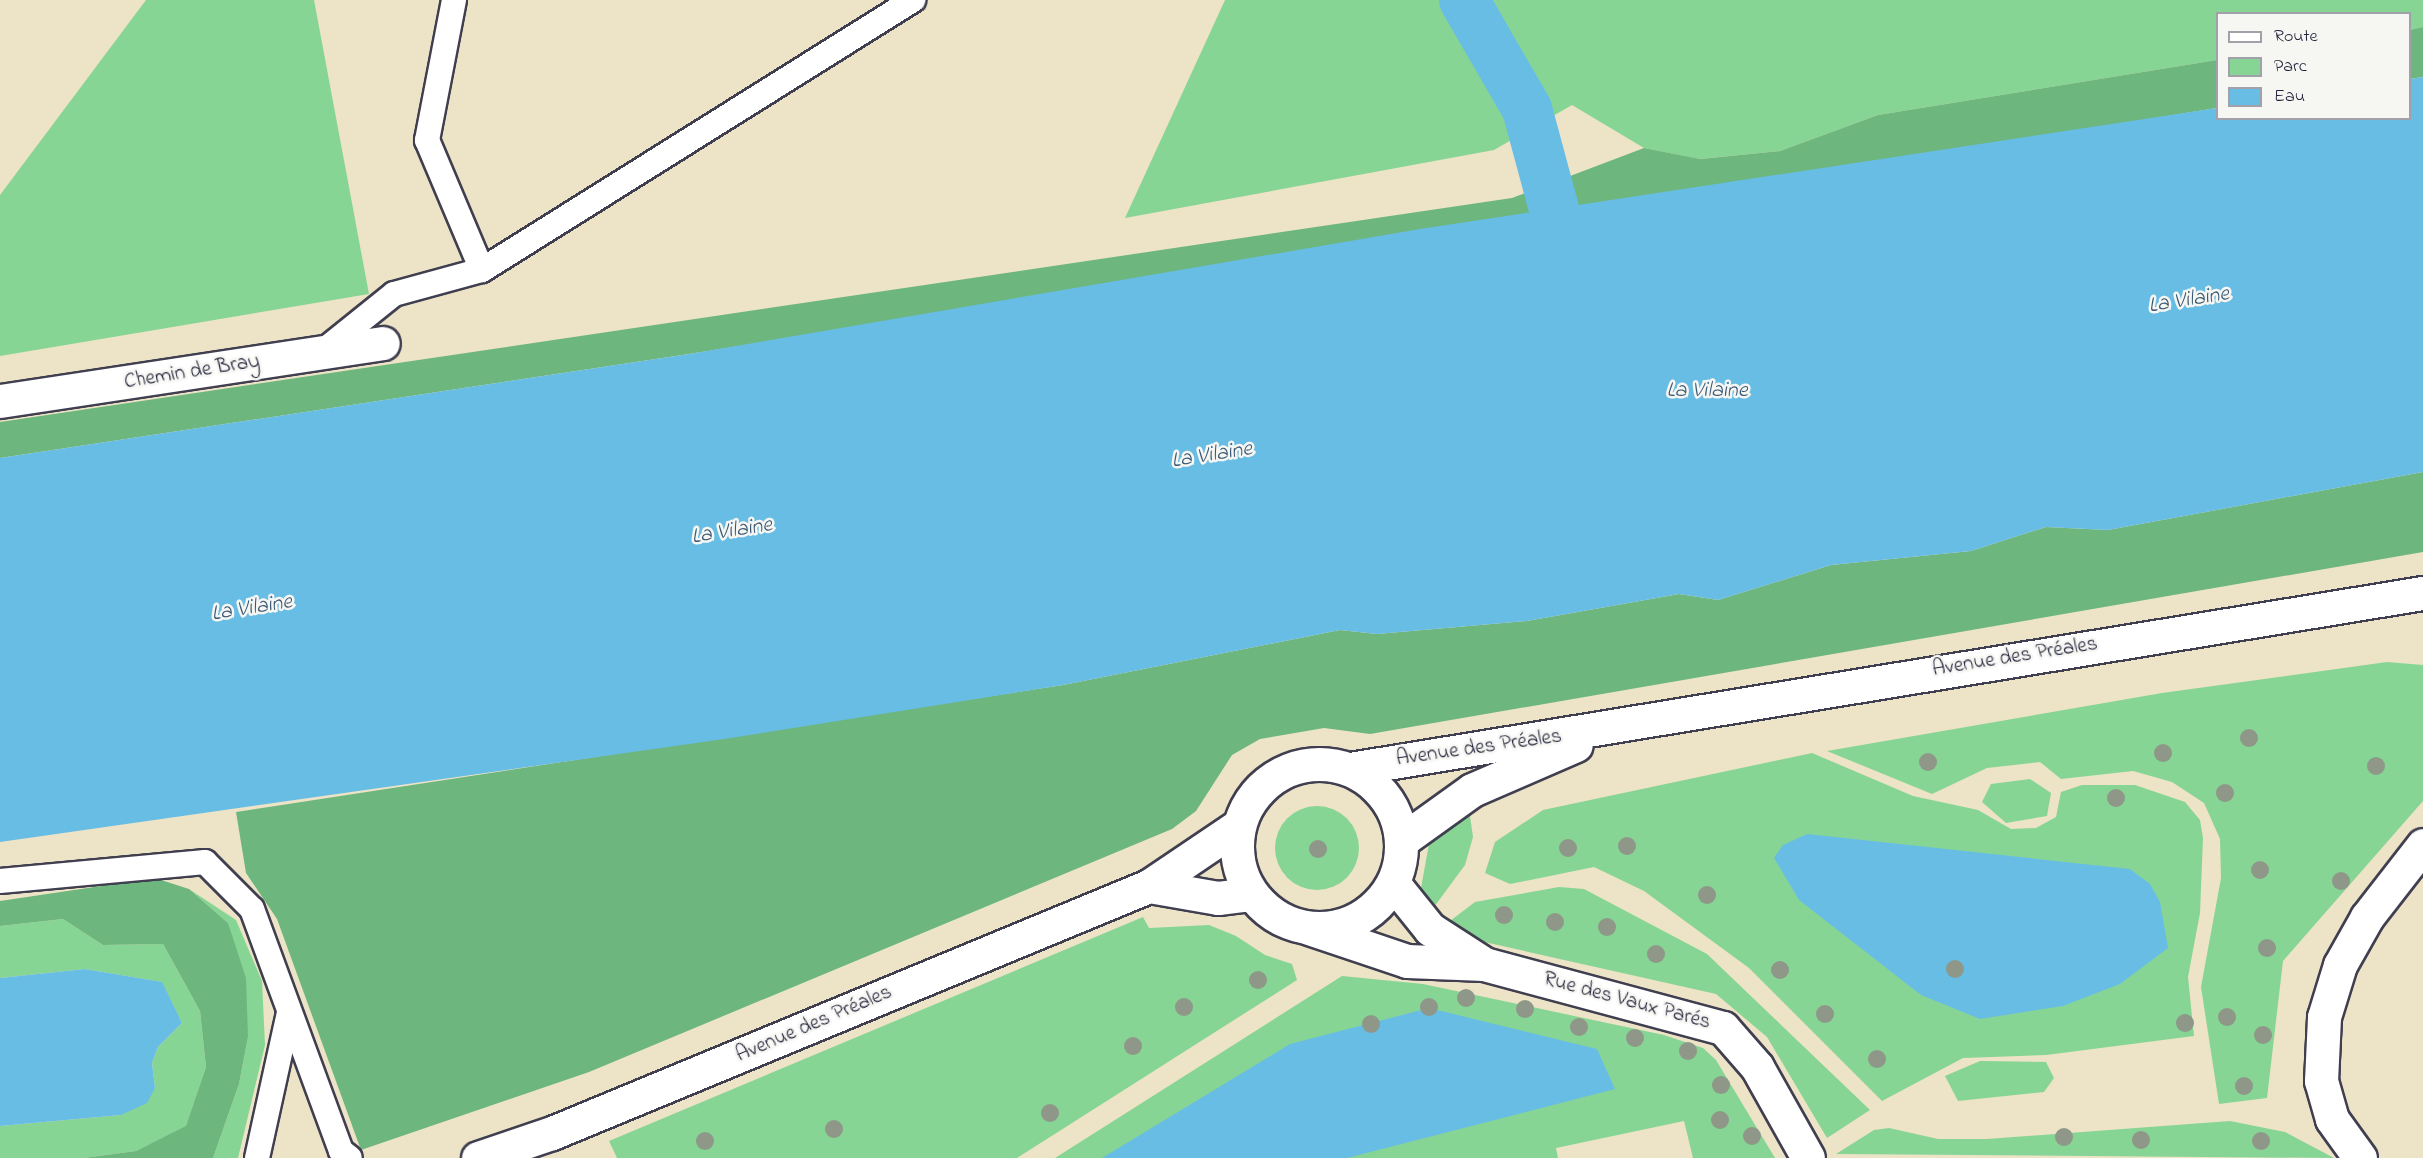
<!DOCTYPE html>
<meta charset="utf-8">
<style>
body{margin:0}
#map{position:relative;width:2423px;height:1158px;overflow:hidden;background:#ede3c6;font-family:"Indie Flower",sans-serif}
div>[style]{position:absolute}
.green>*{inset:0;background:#87d594}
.round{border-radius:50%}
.forest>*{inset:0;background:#6db67e}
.water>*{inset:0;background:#68bde5}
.canal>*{height:50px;margin:-25px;padding:0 25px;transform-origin:25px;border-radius:25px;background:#68bde5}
.roads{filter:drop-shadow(2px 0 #403f50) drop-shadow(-2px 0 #403f50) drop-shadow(0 2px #403f50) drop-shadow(0 -2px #403f50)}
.lane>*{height:24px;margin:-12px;padding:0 12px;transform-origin:12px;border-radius:12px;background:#fff}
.street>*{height:33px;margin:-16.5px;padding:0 16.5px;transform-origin:16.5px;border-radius:16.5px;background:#fff}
.primary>*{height:33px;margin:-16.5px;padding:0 16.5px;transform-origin:16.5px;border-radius:16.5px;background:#fff}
.primary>.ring{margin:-16.5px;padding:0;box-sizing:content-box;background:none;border:33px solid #fff;border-radius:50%}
.trees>*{width:18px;height:18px;margin:-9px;border-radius:50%;background:#8e9788}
span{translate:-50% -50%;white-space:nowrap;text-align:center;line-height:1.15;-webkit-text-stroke:5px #f6f6f2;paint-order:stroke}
.street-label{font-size:21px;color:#22223b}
.water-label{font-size:22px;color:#3a5876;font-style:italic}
.legend{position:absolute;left:2216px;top:12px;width:195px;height:108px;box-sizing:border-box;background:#f6f6f2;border:2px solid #a1a1a9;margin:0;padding:8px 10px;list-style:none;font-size:18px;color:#22223b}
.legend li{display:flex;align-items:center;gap:12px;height:30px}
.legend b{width:30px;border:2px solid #a1a1a9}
</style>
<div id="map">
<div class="green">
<i style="clip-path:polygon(146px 0,314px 0,369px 294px,0 356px,0 195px)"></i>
<i style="clip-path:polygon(1225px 0,2423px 0,2423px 27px,2410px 30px,2410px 14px,2218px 14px,2217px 60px,1878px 115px,1780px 151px,1699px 159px,1644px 148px,1572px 105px,1494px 150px,1125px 218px)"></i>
<i style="clip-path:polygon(2387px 662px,2423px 665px,2423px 801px,2283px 961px,2267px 1098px,2219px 1104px,2201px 987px,2221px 878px,2220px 839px,2204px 803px,2172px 782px,2133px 771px,2061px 779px,2040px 762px,1987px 768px,1932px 794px,1827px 751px,2162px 693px)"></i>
<i style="clip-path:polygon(1812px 753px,1913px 796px,1978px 810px,2011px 829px,2036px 828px,2056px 817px,2061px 792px,2082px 785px,2135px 785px,2185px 802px,2200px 820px,2203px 838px,2200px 913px,2188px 977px,2194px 1036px,2046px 1055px,1963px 1058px,1882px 1101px,1749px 968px,1644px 891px,1594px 867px,1510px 884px,1485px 873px,1495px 842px,1543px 810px)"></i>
<i style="clip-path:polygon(2030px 779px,2051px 793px,2047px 816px,2006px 823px,1982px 802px,1991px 784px)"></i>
<i class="round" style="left:1275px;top:806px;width:84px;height:84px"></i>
<i style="clip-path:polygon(1469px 809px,1473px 837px,1465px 865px,1434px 907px,1421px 888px,1429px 844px)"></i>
<i style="clip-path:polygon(1559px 887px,1584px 889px,1707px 954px,1870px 1110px,1827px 1138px,1767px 1037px,1716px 994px,1480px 941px,1446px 924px,1475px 902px)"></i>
<i style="clip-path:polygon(189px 889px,236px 920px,262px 981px,265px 1045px,238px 1158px,213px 1158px,239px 1084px,248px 1037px,228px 923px)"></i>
<i style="clip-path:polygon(1143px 917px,1149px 928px,1209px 925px,1236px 936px,1265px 955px,1292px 964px,1297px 980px,1017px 1158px,617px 1158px,609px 1141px)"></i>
<i style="clip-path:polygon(63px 919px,103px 945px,163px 944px,200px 1011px,206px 1067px,186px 1127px,136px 1151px,84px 1158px,0 1158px,0 1126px,121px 1115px,155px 1088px,152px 1063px,158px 1047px,182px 1023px,161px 982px,85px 969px,0 978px,0 926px)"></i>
<i style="clip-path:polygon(1342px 976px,1423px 984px,1664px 1035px,1703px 1048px,1716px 1060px,1775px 1158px,1693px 1158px,1684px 1121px,1556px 1148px,1558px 1158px,1055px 1158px)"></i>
<i style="clip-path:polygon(1980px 1061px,2046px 1062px,2054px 1078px,2044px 1092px,1958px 1101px,1945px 1076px)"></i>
<i style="clip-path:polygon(2230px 1121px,2285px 1132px,2334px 1158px,1836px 1154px,1874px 1130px,1889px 1128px,1938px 1139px,1987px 1139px)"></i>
</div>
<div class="forest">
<i style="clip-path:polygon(2423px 27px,2423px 77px,2410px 79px,2410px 30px)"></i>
<i style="clip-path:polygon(2217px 60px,2217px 108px,689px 354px,0 458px,0 422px,1512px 198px,1644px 148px,1700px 159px,1780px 151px,1878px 115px)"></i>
<i style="clip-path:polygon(2423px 472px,2423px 552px,1370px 734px,1324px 728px,1260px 739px,1232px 755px,1196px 811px,1172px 829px,589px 1072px,361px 1150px,277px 919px,246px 873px,236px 812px,1063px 685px,1340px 630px,1377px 634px,1527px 621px,1679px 594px,1718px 600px,1831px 565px,1971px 551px,2046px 527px,2108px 530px)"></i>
<i style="clip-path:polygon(155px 878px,189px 889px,228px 923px,246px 978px,248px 1037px,239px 1084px,213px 1158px,84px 1158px,136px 1151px,186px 1126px,206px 1067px,200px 1011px,163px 944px,103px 945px,63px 919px,0 926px,0 901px)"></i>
</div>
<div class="water">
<i style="clip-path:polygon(2423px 77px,2423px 472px,2108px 530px,2046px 527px,1971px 551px,1831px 565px,1718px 600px,1679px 594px,1527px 621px,1377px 634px,1340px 630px,1063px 685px,724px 739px,0 842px,0 458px,689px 354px,1420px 229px,2217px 108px,2218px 118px,2410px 118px,2410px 79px)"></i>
<i style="clip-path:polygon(1807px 834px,2130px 869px,2150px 884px,2160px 902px,2168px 948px,2120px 984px,2063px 1006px,1980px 1019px,1921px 995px,1799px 900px,1774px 858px,1783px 845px)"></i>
<i style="clip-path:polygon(85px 969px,162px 982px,182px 1023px,158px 1047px,152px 1063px,155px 1088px,147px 1103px,121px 1115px,0 1126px,0 978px)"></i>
<i style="clip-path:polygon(1429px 1008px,1597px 1049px,1615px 1089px,1347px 1158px,1102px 1158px,1290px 1044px)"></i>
</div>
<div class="canal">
<i style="left:1464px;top:0;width:126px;rotate:60deg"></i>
<i style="left:1527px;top:109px;width:104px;rotate:74.9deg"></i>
</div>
<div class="roads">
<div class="lane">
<i style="left:454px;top:0;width:143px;rotate:100.9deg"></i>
<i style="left:427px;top:140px;width:141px;rotate:67.1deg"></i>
<i style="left:323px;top:351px;width:91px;rotate:-38.8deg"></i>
<i style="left:394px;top:294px;width:91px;rotate:-15.3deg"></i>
<i style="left:482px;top:270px;width:509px;rotate:-32.07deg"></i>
<i style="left:0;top:881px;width:206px;rotate:-5.3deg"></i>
<i style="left:205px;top:862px;width:66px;rotate:45deg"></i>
<i style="left:252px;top:909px;width:258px;rotate:69.8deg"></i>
<i style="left:341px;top:1151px;width:11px;rotate:38deg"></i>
<i style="left:257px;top:1158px;width:149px;rotate:-77.6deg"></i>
</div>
<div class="street">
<i style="left:0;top:401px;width:387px;rotate:-8.6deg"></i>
<i style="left:1393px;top:883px;width:59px;rotate:51.2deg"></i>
<i style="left:1430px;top:929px;width:63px;rotate:32.7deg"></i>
<i style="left:1309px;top:928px;width:103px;rotate:18.6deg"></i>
<i style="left:1407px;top:961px;width:77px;rotate:2.2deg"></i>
<i style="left:1484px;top:964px;width:247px;rotate:15deg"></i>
<i style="left:1723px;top:1028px;width:52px;rotate:48.9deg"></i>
<i style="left:1757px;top:1067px;width:104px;rotate:60.7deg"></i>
<i style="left:2360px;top:1158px;width:48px;rotate:-125.7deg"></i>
<i style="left:2332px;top:1119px;width:40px;rotate:-106deg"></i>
<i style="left:2321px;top:1081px;width:64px;rotate:-87.3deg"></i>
<i style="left:2324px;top:1017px;width:54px;rotate:-72.9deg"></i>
<i style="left:2340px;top:965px;width:55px;rotate:-60.6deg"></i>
<i style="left:2367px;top:917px;width:91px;rotate:-52.1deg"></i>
</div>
<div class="primary">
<i class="ring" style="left:1237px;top:764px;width:131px;height:131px"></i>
<i style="left:1350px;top:769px;width:1087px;rotate:-9.32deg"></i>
<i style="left:1401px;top:841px;width:87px;rotate:-35.7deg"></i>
<i style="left:1472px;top:790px;width:113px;rotate:-23.4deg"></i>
<i style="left:1149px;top:886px;width:70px;rotate:9.9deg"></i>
<i style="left:1218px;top:898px;width:32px;rotate:-7deg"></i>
<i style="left:478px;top:1158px;width:78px;rotate:-18.7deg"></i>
<i style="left:552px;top:1133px;width:646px;rotate:-22.48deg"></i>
<i style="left:1149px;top:886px;width:107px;rotate:-34deg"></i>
</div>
</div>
<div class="trees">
<i style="left:2249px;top:738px"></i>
<i style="left:2163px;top:753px"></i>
<i style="left:1928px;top:762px"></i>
<i style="left:2376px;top:766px"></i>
<i style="left:2225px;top:793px"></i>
<i style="left:2116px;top:798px"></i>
<i style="left:1627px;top:846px"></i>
<i style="left:1568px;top:848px"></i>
<i style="left:1318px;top:849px"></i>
<i style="left:2260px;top:870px"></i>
<i style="left:2341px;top:881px"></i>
<i style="left:1707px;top:895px"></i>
<i style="left:1504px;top:915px"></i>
<i style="left:1555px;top:922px"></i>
<i style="left:1607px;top:927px"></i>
<i style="left:2267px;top:948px"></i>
<i style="left:1656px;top:954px"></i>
<i style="left:1955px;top:969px"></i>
<i style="left:1780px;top:970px"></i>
<i style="left:1258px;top:980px"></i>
<i style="left:1466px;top:998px"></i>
<i style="left:1184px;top:1007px"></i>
<i style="left:1429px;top:1007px"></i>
<i style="left:1525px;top:1009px"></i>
<i style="left:1825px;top:1014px"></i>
<i style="left:2227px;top:1017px"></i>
<i style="left:2185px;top:1023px"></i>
<i style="left:1371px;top:1024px"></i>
<i style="left:1579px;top:1027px"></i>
<i style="left:2263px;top:1035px"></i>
<i style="left:1635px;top:1038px"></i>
<i style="left:1133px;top:1046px"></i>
<i style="left:1688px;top:1051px"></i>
<i style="left:1877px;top:1059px"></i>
<i style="left:1721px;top:1085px"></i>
<i style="left:2244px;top:1086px"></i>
<i style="left:1050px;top:1113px"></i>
<i style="left:1720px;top:1120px"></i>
<i style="left:834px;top:1129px"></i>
<i style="left:1752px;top:1136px"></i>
<i style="left:2064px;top:1137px"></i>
<i style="left:2141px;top:1140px"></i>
<i style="left:705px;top:1141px"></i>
<i style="left:2261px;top:1141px"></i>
</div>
<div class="street-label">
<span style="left:192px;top:372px;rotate:-9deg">Chemin de Bray</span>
<span style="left:2015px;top:657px;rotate:-9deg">Avenue des Préales</span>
<span style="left:1479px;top:748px;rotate:-8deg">Avenue des Préales</span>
<span style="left:1627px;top:1001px;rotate:15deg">Rue des Vaux Parés</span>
<span style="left:814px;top:1024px;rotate:-23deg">Avenue des Préales</span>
</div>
<div class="water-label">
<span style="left:2189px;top:301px;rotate:-9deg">La Vilaine</span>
<span style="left:1707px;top:392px">La Vilaine</span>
<span style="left:1212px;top:456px;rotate:-9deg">La Vilaine</span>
<span style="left:732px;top:532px;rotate:-9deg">La Vilaine</span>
<span style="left:252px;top:609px;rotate:-9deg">La Vilaine</span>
</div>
<ul class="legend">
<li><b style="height:8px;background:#fff"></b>Route</li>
<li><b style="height:16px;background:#87d594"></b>Parc</li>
<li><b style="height:16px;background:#68bde5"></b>Eau</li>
</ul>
</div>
